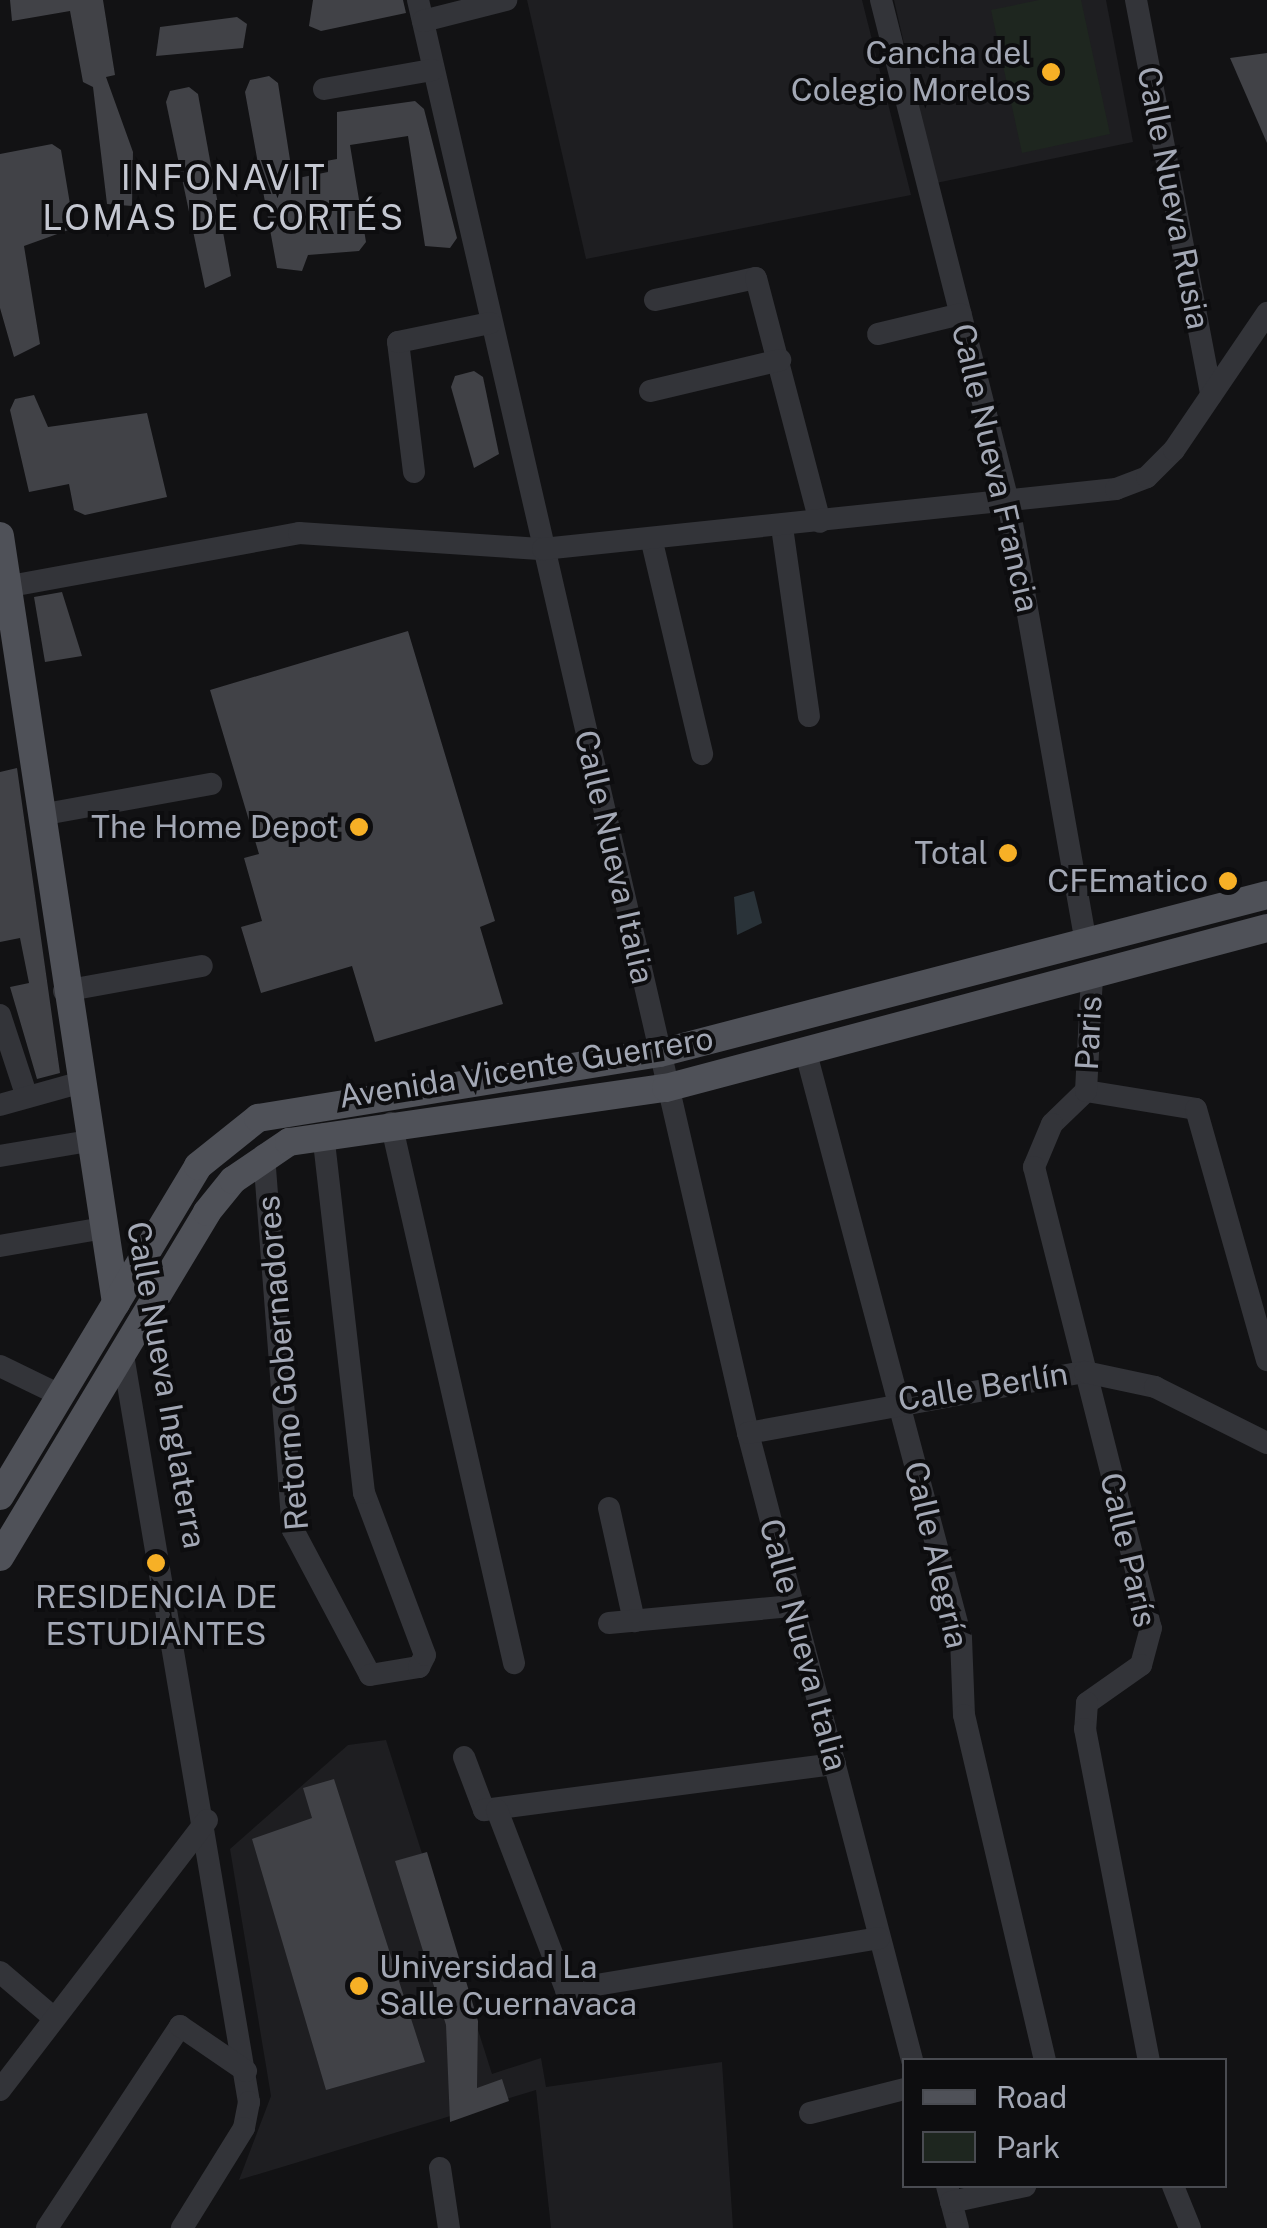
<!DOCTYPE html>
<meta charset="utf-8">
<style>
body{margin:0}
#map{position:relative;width:1267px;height:2228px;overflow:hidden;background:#121214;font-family:"Public Sans",sans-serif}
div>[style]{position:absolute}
.built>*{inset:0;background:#1e1e21}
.green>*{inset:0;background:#1e261f}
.water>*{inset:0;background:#2a3339}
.building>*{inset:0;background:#414247}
.minor>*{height:22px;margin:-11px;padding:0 11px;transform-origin:11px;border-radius:11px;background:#333439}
.major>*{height:28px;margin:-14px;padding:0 14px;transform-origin:14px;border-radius:14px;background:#4f5158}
.dots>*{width:28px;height:28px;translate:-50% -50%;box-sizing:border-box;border:5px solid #0d0d0f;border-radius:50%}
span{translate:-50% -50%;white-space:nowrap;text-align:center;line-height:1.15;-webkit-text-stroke:8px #0d0d0f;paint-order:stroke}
.poi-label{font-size:32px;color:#a3a8b5}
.right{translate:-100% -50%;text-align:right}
.left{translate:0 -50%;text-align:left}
.street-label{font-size:32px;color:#a3a8b5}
.neighbourhood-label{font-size:35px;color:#c4c7d1;letter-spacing:2.5px}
.legend{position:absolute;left:902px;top:2058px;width:325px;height:130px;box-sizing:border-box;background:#0d0d0f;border:2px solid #494b51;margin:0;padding:12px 18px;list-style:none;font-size:30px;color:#a3a8b5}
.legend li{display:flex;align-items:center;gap:20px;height:50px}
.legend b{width:50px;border:2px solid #494b51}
</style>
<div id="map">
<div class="built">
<i style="clip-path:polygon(527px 0,862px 0,911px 195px,586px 259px)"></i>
<i style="clip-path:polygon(894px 0,1106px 0,1133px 142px,936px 183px)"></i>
<i style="clip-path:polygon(386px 1740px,492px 2074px,541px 2058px,546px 2087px,722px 2062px,733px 2228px,551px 2228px,536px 2090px,239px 2180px,271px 2096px,230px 1849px,348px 1745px)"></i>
</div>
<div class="green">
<i style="clip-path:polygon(1039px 0,1081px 0,1110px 134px,1022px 153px,991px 10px)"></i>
</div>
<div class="water">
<i style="clip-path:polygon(754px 891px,762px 923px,737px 935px,734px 897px)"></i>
</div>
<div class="building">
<i style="clip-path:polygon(10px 0,103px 0,115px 75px,106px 77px,133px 152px,132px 206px,107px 204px,93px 87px,83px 82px,70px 11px,12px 21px)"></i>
<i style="clip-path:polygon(313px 0,403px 0,406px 13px,321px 31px,309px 26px)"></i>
<i style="clip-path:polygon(237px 17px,247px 24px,243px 48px,156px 56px,160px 27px)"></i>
<i style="clip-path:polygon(1267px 53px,1267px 143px,1230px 58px)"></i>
<i style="clip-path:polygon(269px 76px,278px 83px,293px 179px,328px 172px,326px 161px,337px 159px,337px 112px,415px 101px,424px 109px,457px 238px,450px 248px,425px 246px,408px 136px,350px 145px,366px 242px,359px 251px,308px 255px,302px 271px,277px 268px,245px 92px,250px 80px)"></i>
<i style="clip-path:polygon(189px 87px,198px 94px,231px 276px,205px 288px,166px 102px,170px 91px)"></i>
<i style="clip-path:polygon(52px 144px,61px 150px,74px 228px,24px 246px,40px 344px,14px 357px,0 308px,0 154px)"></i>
<i style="clip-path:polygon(474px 371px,483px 377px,499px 454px,474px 468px,451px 387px,455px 376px)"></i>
<i style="clip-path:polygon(34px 395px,48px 427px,147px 413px,167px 497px,85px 515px,74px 510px,69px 484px,29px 492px,10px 410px,15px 399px)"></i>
<i style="clip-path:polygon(62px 592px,82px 656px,45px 662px,34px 597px)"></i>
<i style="clip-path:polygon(408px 631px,495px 921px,480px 927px,503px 1004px,375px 1042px,352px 966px,261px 993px,241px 927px,262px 921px,244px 858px,259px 854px,210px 690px)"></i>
<i style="clip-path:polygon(17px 768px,60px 1073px,37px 1079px,10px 987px,29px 983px,20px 938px,0 942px,0 772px)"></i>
<i style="clip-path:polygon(334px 1779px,425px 2062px,326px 2090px,252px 1839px,312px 1818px,303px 1788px)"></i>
<i style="clip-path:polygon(427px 1852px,478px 2021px,477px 2088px,502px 2079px,509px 2101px,450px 2122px,446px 2025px,395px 1861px)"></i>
</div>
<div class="minor">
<i style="left:418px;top:0;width:1471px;rotate:77.03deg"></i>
<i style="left:748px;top:1433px;width:648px;rotate:75.34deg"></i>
<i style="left:881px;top:0;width:517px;rotate:75.78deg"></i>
<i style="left:1008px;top:501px;width:448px;rotate:80deg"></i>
<i style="left:1136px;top:0;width:402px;rotate:79.2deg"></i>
<i style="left:423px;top:21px;width:86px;rotate:-14.2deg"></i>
<i style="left:324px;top:89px;width:110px;rotate:-10deg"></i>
<i style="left:655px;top:300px;width:103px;rotate:-12.3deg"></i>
<i style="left:756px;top:278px;width:252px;rotate:75.3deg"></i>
<i style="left:878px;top:334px;width:85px;rotate:-13.5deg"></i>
<i style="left:650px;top:391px;width:134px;rotate:-13.4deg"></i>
<i style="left:414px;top:472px;width:131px;rotate:-97deg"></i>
<i style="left:398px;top:342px;width:94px;rotate:-11.7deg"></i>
<i style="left:782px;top:527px;width:191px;rotate:81.9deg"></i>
<i style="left:652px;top:542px;width:218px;rotate:76.7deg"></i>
<i style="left:0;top:588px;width:304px;rotate:-10.4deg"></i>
<i style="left:299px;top:533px;width:245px;rotate:3.8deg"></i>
<i style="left:543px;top:549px;width:576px;rotate:-5.98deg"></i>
<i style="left:1116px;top:489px;width:33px;rotate:-21deg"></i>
<i style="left:1147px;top:477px;width:38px;rotate:-45deg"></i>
<i style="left:1174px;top:450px;width:166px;rotate:-55.8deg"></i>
<i style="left:40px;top:815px;width:174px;rotate:-10.3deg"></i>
<i style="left:64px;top:991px;width:140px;rotate:-10.3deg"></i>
<i style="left:0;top:1015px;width:86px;rotate:71.8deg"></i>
<i style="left:806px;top:1053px;width:605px;rotate:75.16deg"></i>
<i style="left:961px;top:1638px;width:77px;rotate:87.8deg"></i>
<i style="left:964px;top:1715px;width:354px;rotate:76.8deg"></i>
<i style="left:1086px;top:1091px;width:47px;rotate:135.9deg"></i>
<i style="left:1052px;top:1124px;width:47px;rotate:112.7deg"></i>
<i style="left:1034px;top:1167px;width:476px;rotate:75.8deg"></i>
<i style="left:1151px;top:1628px;width:38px;rotate:105deg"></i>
<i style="left:1141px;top:1665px;width:66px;rotate:144.9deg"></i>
<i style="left:1087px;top:1703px;width:26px;rotate:94deg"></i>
<i style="left:1085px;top:1729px;width:337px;rotate:79.1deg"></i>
<i style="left:1086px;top:1091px;width:111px;rotate:9.3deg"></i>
<i style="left:1196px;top:1109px;width:261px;rotate:74.2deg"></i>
<i style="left:1086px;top:1091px;width:115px;rotate:-87deg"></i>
<i style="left:0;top:1105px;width:82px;rotate:-15.6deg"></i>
<i style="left:391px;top:1123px;width:554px;rotate:77.17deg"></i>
<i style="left:264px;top:1155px;width:376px;rotate:85.6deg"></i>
<i style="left:293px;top:1530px;width:164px;rotate:62deg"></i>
<i style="left:370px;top:1675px;width:50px;rotate:-9.3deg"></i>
<i style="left:419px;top:1667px;width:13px;rotate:-63deg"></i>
<i style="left:425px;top:1655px;width:173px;rotate:-110.6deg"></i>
<i style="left:364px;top:1493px;width:361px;rotate:-96.5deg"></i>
<i style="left:0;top:1156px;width:90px;rotate:-9.6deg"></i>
<i style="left:0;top:1246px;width:106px;rotate:-9.8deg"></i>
<i style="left:122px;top:1349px;width:764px;rotate:80.43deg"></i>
<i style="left:249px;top:2102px;width:26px;rotate:101deg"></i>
<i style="left:244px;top:2128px;width:118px;rotate:121.8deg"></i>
<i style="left:0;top:1366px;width:69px;rotate:25.8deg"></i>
<i style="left:748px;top:1433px;width:342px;rotate:-10.3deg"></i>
<i style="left:1085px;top:1372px;width:72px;rotate:12.1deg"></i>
<i style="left:1155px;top:1387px;width:125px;rotate:26.6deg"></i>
<i style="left:609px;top:1508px;width:116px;rotate:77.5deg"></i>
<i style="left:609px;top:1623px;width:185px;rotate:-5.3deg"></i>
<i style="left:464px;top:1757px;width:57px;rotate:69.3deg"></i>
<i style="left:484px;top:1810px;width:354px;rotate:-7.5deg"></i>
<i style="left:497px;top:1810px;width:193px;rotate:69deg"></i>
<i style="left:566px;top:1990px;width:317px;rotate:-9.4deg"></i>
<i style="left:0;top:1972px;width:71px;rotate:40.4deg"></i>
<i style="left:0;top:2090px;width:340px;rotate:-52.5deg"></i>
<i style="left:810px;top:2113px;width:97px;rotate:-14.3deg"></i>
<i style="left:440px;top:2168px;width:61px;rotate:81.5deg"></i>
<i style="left:947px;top:2186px;width:43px;rotate:75.3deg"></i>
<i style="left:1173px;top:2186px;width:45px;rotate:68deg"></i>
<i style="left:951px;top:2202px;width:76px;rotate:-12.2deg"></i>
<i style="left:47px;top:2228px;width:242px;rotate:-56.6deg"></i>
<i style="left:180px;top:2026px;width:80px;rotate:34.3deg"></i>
</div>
<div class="major">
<i style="left:0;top:536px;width:776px;rotate:81.4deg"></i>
<i style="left:0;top:1496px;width:385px;rotate:-59deg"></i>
<i style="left:198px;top:1166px;width:77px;rotate:-38.7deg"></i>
<i style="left:258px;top:1118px;width:407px;rotate:-9.2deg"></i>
<i style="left:660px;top:1053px;width:627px;rotate:-14.59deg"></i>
<i style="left:0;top:1557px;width:402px;rotate:-59deg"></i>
<i style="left:207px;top:1212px;width:41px;rotate:-50.9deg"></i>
<i style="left:233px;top:1180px;width:68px;rotate:-34.2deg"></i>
<i style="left:289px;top:1142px;width:381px;rotate:-8.2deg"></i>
<i style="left:666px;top:1088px;width:622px;rotate:-14.91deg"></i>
</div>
<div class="dots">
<i style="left:1051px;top:72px;background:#f7b026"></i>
<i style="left:359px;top:827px;background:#f7b026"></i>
<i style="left:1008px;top:853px;background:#f7b026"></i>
<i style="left:1228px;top:881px;background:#f7b026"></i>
<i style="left:156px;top:1563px;background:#f7b026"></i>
<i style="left:359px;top:1986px;background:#f7b026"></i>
</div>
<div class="poi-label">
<span class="right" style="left:1031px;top:72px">Cancha del<br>Colegio Morelos</span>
<span class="right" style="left:339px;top:827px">The Home Depot</span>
<span class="right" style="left:988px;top:853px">Total</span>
<span class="right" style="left:1208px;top:881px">CFEmatico</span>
<span style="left:156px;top:1616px">RESIDENCIA DE<br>ESTUDIANTES</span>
<span class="left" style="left:379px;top:1986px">Universidad La<br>Salle Cuernavaca</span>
</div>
<div class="street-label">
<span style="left:1173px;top:198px;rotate:79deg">Calle Nueva Rusia</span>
<span style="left:995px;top:468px;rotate:77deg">Calle Nueva Francia</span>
<span style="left:614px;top:857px;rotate:77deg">Calle Nueva Italia</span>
<span style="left:1089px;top:1033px;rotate:-87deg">Paris</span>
<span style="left:526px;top:1068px;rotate:-9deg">Avenida Vicente Guerrero</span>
<span style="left:283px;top:1363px;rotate:-95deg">Retorno Gobernadores</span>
<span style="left:166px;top:1385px;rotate:80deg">Calle Nueva Inglaterra</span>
<span style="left:983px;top:1387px;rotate:-9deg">Calle Berlín</span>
<span style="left:1128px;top:1550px;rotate:77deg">Calle París</span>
<span style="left:936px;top:1555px;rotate:77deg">Calle Alegría</span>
<span style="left:803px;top:1645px;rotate:75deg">Calle Nueva Italia</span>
</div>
<div class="neighbourhood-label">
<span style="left:224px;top:198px">INFONAVIT<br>LOMAS DE CORTÉS</span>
</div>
<ul class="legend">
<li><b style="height:12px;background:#4f5158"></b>Road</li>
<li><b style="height:28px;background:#1e261f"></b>Park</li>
</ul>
</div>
